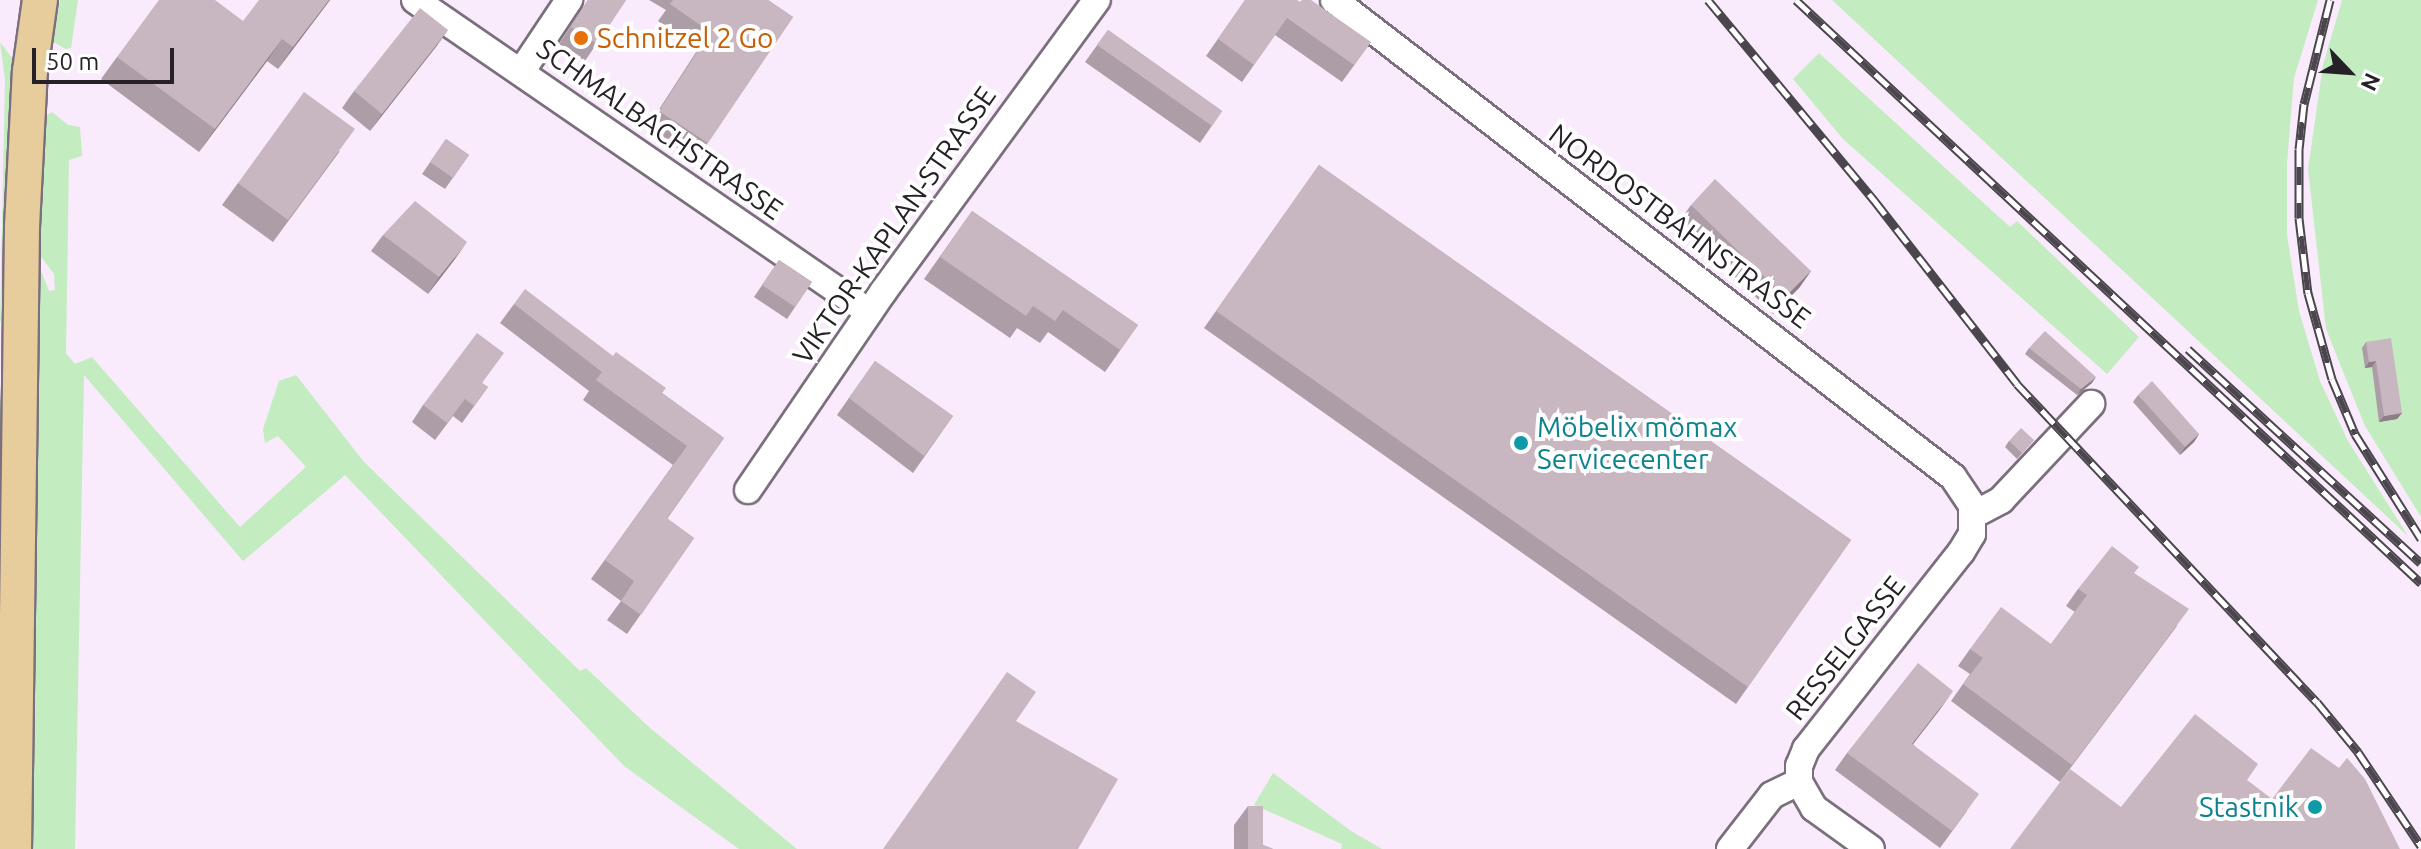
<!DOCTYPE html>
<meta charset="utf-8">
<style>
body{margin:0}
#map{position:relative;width:2421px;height:849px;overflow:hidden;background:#f9ebfc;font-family:Ubuntu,sans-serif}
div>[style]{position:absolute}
.green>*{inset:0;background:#c3ecc0}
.roads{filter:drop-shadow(2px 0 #7b6f7d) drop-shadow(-2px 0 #7b6f7d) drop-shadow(0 2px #7b6f7d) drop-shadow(0 -2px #7b6f7d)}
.minor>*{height:26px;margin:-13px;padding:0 13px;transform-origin:13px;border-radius:13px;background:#fff}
.major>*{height:34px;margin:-17px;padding:0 17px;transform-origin:17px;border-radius:17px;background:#e7cc9c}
.rail>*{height:9px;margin-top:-4.5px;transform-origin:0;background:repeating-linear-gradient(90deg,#fefefe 0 18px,#4b454d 0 36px);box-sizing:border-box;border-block:2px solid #4b454d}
.wall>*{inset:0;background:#ac9da6}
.shaded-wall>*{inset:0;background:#8c7f87}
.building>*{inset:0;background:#c8b6c1}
.dots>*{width:22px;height:22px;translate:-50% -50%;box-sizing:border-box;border:4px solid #fefefe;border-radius:50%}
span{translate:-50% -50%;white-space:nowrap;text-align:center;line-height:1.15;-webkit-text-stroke:8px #fefefe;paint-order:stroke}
.food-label{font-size:28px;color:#c56008}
.left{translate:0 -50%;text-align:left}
.street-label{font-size:28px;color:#262127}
.culture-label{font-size:28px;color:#0d838f}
.right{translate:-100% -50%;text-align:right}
.north{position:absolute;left:2309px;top:32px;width:80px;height:80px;-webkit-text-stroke:6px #fefefe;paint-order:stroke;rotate:115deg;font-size:22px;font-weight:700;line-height:32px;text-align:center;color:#262127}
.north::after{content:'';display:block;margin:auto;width:28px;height:36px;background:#262127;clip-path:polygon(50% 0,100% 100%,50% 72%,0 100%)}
.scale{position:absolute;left:32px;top:48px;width:142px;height:36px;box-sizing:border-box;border:4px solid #262127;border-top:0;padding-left:10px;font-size:24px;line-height:28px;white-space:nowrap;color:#262127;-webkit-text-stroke:6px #fefefe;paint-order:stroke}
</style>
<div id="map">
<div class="green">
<i style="clip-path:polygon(60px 0,78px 0,71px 48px,66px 49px,53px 42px)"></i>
<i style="clip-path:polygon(1832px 0,2318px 0,2294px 78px,2287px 163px,2287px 235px,2299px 311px,2320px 381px,2348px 441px,2408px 536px)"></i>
<i style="clip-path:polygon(2342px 0,2421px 0,2421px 517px,2365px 426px,2326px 329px,2308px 169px,2323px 65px)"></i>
<i style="clip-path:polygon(0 42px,13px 59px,10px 300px,0 323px,5px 80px)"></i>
<i style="clip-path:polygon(1819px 53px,2010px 227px,2017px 221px,2139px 337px,2107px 374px,1843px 139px,1793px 79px)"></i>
<i style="clip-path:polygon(52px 112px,68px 125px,80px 127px,82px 156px,69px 160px,66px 353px,75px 364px,92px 357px,240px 527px,306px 467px,278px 436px,265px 443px,263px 429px,279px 381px,296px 375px,364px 462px,580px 671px,586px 668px,649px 727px,797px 849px,739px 849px,624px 766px,345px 475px,243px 561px,84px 375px,75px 849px,26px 849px,36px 273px,42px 273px,49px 291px,55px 290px,54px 274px,35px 249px,45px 116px)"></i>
<i style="clip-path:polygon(0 398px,6px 406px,0 659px)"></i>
<i style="clip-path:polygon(1273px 773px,1351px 831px,1382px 849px,1341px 849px,1342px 844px,1254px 805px)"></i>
</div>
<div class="roads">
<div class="minor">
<i style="left:415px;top:0;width:551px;rotate:34.5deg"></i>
<i style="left:1334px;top:0;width:781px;rotate:37.62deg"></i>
<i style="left:1953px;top:477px;width:34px;rotate:56deg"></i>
<i style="left:1972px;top:505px;width:29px;rotate:90deg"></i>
<i style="left:1972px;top:534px;width:21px;rotate:121deg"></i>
<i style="left:1961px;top:552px;width:251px;rotate:128.2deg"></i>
<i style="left:1806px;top:749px;width:18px;rotate:112deg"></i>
<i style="left:1799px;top:766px;width:16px;rotate:90deg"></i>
<i style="left:1799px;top:782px;width:30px;rotate:60deg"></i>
<i style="left:1814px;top:808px;width:70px;rotate:35.7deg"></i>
<i style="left:521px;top:72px;width:87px;rotate:-56.3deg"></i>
<i style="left:748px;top:490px;width:240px;rotate:-55.7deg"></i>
<i style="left:883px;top:292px;width:362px;rotate:-53.8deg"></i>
<i style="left:1975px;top:514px;width:30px;rotate:-28deg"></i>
<i style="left:2001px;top:500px;width:132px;rotate:-46.8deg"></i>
<i style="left:1730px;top:849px;width:68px;rotate:-52.1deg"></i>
<i style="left:1772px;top:795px;width:30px;rotate:-26deg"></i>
</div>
<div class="major">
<i style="left:14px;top:849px;width:622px;rotate:-89.26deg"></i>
<i style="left:22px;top:227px;width:156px;rotate:-87.1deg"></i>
<i style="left:30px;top:71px;width:72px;rotate:-82deg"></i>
</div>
</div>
<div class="rail">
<i style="left:1708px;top:0;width:260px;rotate:50.3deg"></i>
<i style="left:1874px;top:200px;width:233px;rotate:52.1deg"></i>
<i style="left:2017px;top:384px;width:437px;rotate:46.7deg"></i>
<i style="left:2317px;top:702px;width:65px;rotate:50.6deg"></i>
<i style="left:2358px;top:752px;width:113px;rotate:56.2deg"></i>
<i style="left:1796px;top:0;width:855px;rotate:43.01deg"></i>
<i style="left:2330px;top:0;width:107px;rotate:104deg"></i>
<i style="left:2304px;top:104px;width:45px;rotate:96.3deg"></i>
<i style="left:2299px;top:149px;width:69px;rotate:90deg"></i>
<i style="left:2299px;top:218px;width:76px;rotate:83.2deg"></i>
<i style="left:2308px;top:293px;width:89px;rotate:74.4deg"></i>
<i style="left:2332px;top:379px;width:60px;rotate:67.3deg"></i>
<i style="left:2355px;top:434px;width:124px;rotate:57.8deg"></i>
<i style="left:2188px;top:349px;width:316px;rotate:42.6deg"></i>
</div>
<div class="wall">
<i style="clip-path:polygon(330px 0,278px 69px,267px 61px,199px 152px,101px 79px,117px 57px,243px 21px)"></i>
<i style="clip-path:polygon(588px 0,626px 0,585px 61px,559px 44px)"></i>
<i style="clip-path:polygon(649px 0,768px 0,793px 17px,696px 160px,647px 128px,698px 49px,658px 21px,666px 10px)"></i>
<i style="clip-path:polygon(1245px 0,1371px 42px,1342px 82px,1275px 35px,1242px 82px,1206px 56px)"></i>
<i style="clip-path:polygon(448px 30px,370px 131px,342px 108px,354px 91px)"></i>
<i style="clip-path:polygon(1108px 30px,1222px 111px,1200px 143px,1085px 62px)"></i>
<i style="clip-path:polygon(446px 139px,469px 155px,445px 189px,422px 174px)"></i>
<i style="clip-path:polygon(340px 151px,273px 242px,222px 205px,238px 183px)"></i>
<i style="clip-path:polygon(1319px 165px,1851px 540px,1736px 704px,1204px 328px)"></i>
<i style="clip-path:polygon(1691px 205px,1811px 271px,1799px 288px,1773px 314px,1679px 222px)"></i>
<i style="clip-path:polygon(972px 211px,1138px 325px,1105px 372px,1048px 332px,1040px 343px,1017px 328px,1010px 338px,924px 279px)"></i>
<i style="clip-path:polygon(383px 235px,455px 259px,428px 294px,371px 251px)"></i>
<i style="clip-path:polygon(779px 260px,812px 282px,787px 319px,754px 297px)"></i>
<i style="clip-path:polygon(514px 304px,662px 393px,724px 438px,667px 519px,694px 538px,627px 634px,607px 620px,621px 601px,591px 579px,673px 465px,583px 400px,589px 391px,500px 323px)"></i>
<i style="clip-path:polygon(2366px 342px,2402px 413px,2397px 419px,2379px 422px,2372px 367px,2365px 368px,2362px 348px)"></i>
<i style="clip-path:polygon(2029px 348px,2092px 383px,2077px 395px,2025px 354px)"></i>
<i style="clip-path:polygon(875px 361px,953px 416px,913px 473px,837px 415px)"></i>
<i style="clip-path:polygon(482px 383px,488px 387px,462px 423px,453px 416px,435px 440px,412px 422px,423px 405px)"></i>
<i style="clip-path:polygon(2138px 395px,2199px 434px,2194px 442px,2180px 455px,2133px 402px)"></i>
<i style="clip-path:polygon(2034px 440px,2017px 459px,2005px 447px,2009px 441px)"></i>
<i style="clip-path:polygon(2134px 573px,2177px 626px,2060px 782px,1951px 701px,1970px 674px,1958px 666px,1970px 649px,2051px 644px,2075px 612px,2066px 606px,2078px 589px)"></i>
<i style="clip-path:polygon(1941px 708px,1913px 744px,1967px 811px,1940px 848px,1835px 770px,1847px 753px)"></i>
<i style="clip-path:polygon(1248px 806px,1263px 845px,1273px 849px,1234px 849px,1234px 825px)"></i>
</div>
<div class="shaded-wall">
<i style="clip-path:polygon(329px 0,330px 0,278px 69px,293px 47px)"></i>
<i style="clip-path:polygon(448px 30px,436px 47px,370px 131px,382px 114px)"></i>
<i style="clip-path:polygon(282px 39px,267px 61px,199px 152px,215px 129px)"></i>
<i style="clip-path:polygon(467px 242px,455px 259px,428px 294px,439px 277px)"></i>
<i style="clip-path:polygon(1811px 271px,1799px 288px,1773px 314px,1785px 297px)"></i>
<i style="clip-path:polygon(2376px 361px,2372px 367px,2365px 368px,2369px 362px)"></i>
<i style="clip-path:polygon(2096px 377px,2092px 383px,2077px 395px,2081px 389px)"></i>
<i style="clip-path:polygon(2402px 413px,2397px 419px,2379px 422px,2384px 416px)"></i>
<i style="clip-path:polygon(2199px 434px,2194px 442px,2180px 455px,2185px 447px)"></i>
<i style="clip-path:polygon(1953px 691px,1941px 708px,1900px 761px,1912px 744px)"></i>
</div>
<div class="building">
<i style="clip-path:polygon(159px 0,215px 0,243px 21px,259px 0,329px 0,293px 47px,282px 39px,215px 129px,117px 57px)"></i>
<i style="clip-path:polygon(588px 0,626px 0,597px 44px,571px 27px)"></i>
<i style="clip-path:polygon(673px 0,768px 0,793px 17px,708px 143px,659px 111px,710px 32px,670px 4px)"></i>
<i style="clip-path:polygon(1245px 0,1297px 0,1300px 2px,1302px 0,1311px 0,1371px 42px,1354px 65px,1287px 18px,1254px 65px,1218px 39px)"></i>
<i style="clip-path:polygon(420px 8px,448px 30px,382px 114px,354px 91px)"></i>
<i style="clip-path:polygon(1108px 30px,1222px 111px,1212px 126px,1097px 45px)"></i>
<i style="clip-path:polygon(304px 92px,355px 129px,288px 220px,238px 183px)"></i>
<i style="clip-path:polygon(446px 139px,469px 155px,453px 178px,430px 162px)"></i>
<i style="clip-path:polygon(1319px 165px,1851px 540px,1748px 687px,1216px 311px)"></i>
<i style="clip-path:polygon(1715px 179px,1811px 271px,1785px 297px,1691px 205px)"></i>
<i style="clip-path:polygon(415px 201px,467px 242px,439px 277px,383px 235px)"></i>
<i style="clip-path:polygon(972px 211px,1138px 325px,1120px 350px,1063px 310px,1055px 321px,1033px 306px,1026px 316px,940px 257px)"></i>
<i style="clip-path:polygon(779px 260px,812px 282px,795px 307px,762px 285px)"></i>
<i style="clip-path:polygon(525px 289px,613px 356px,616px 352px,666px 388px,662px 393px,724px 438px,667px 518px,694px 538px,641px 615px,621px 601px,634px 581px,605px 560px,687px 446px,596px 380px,602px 372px,514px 304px)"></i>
<i style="clip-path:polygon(2045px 331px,2096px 377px,2081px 389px,2029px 348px)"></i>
<i style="clip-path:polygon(477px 333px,504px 353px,482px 383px,488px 387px,474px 406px,465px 399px,447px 423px,423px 405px)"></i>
<i style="clip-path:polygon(2391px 338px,2402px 413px,2384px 416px,2376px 361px,2369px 362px,2366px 342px)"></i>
<i style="clip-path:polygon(875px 361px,953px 416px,924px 456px,849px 398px)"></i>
<i style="clip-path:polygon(2152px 381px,2199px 434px,2185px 447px,2138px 395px)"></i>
<i style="clip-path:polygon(2021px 428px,2034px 440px,2022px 453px,2009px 441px)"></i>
<i style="clip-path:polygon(2112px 546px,2139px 567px,2134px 573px,2189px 609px,2072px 765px,1963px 684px,1983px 658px,1970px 649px,2001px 607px,2051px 644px,2087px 595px,2078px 589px)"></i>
<i style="clip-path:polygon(1918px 663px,1953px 691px,1912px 744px,1979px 794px,1952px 831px,1847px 753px)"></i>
<i style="clip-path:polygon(1007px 672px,1036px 692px,1016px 721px,1118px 779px,1078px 849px,883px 849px)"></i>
<i style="clip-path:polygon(2195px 714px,2258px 764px,2247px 780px,2272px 799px,2311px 748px,2339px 768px,2347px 758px,2365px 779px,2400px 849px,2010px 849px,2070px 769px,2121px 807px)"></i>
<i style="clip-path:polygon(1248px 806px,1263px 806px,1263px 845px,1273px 849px,1248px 849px)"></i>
</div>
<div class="dots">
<i style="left:581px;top:38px;background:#e8710a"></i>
<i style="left:1521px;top:443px;background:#0f9aa8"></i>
<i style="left:2315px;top:807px;background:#0f9aa8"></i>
</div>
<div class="food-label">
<span class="left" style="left:597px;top:38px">Schnitzel 2 Go</span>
</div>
<div class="street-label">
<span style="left:660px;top:129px;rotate:35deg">SCHMALBACHSTRASSE</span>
<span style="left:894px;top:225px;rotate:-55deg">VIKTOR-KAPLAN-STRASSE</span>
<span style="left:1680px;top:226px;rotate:37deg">NORDOSTBAHNSTRASSE</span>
<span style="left:1845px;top:648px;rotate:-52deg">RESSELGASSE</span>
</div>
<div class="culture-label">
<span class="left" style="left:1537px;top:443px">Möbelix mömax<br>Servicecenter</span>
<span class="right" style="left:2299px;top:807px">Stastnik</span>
</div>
<div class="north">N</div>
<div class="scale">50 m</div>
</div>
